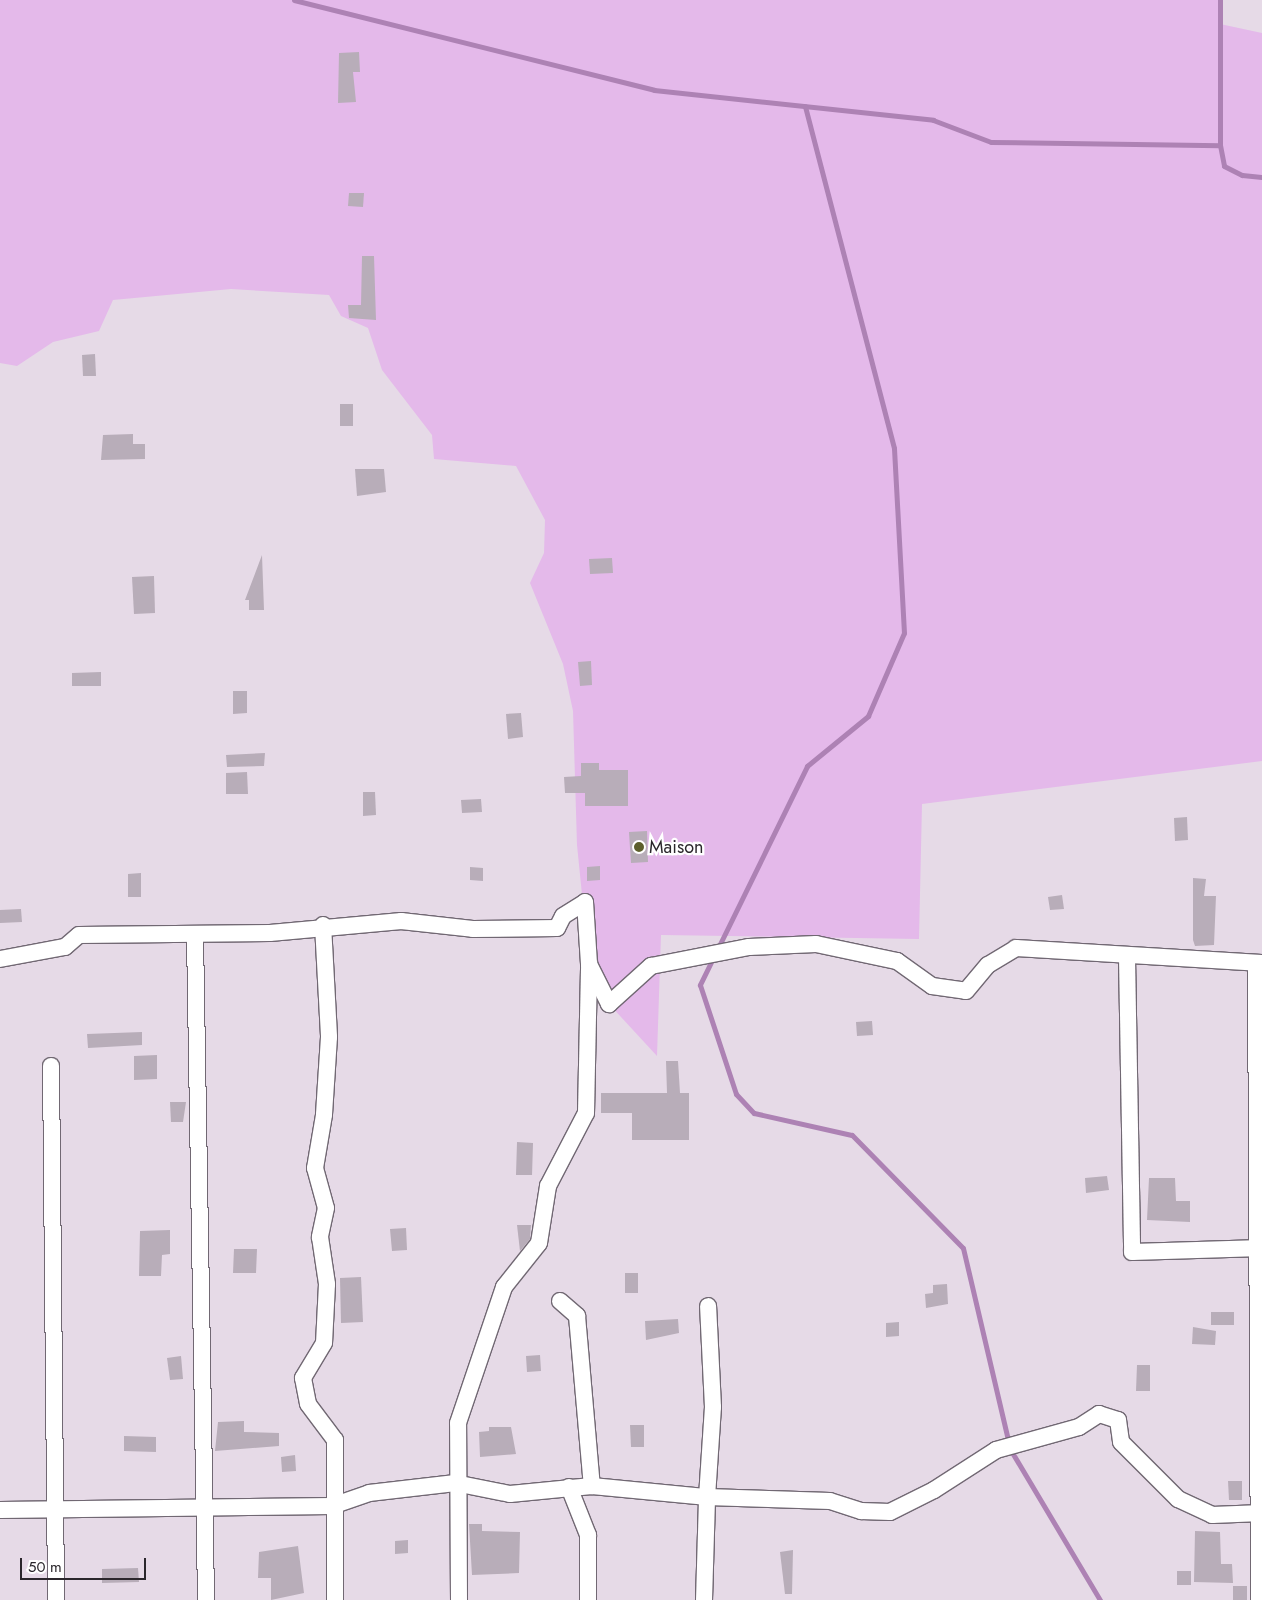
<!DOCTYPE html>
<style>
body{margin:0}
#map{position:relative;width:1262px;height:1600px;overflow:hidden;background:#e6dae7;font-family:Jost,sans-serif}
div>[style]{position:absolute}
.green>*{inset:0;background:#e4b9ea}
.stream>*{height:5px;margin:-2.5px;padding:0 2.5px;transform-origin:2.5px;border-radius:2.5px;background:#ad82b4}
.building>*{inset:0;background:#b8adb9}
.roads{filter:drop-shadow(1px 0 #716873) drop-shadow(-1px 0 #716873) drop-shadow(0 1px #716873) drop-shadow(0 -1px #716873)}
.street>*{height:16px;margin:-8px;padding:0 8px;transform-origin:8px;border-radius:8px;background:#fff}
.dots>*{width:14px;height:14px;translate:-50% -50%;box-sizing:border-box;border:2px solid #fff;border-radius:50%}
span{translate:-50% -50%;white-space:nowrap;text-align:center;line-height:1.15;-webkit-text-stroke:4.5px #fff;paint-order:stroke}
.poi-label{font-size:18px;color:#2b272c}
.left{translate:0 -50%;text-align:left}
.scale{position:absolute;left:20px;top:1558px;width:126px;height:22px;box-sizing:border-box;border:2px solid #2b272c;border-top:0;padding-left:6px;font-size:15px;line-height:18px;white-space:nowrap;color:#2b272c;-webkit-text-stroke:4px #fff;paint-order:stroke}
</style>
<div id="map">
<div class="green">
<i style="clip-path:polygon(0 0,1223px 0,1220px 24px,1262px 33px,1262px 761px,922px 804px,919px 939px,661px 935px,657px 1056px,609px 1004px,589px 964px,577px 845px,573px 711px,563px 664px,530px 583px,544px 553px,545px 520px,516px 466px,434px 459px,432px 435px,382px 370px,368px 328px,341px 316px,329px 295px,231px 289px,113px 300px,99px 331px,53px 342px,17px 366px,0 363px)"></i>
</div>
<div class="stream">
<i style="left:294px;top:0;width:371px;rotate:14deg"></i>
<i style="left:654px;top:90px;width:281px;rotate:6.1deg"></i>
<i style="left:933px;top:120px;width:62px;rotate:20.8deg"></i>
<i style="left:991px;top:142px;width:229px;rotate:0.8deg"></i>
<i style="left:1220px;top:145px;width:145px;rotate:-90deg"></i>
<i style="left:1220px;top:145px;width:21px;rotate:79deg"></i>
<i style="left:1224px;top:166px;width:20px;rotate:27deg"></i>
<i style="left:1242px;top:175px;width:20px;rotate:6deg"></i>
<i style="left:717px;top:950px;width:205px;rotate:-63.9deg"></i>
<i style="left:807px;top:766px;width:79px;rotate:-39.3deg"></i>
<i style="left:868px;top:716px;width:90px;rotate:-66.6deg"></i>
<i style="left:904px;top:633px;width:185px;rotate:-93.1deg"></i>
<i style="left:894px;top:448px;width:353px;rotate:-104.6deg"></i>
<i style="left:713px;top:958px;width:30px;rotate:116deg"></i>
<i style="left:700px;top:985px;width:115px;rotate:71.7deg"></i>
<i style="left:736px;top:1094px;width:26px;rotate:47deg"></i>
<i style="left:754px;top:1113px;width:100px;rotate:12.7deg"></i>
<i style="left:852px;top:1135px;width:158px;rotate:45.5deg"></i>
<i style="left:963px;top:1248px;width:206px;rotate:76.8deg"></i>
<i style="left:1010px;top:1449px;width:176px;rotate:59.2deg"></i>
</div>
<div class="building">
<i style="clip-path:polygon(359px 52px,360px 72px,353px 72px,356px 102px,338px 103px,339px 53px)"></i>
<i style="clip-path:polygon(349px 193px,364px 193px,363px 207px,348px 206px)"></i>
<i style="clip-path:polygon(362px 256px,374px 256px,376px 320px,349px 318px,348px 305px,361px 305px)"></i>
<i style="clip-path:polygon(95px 354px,96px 376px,83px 376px,82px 355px)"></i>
<i style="clip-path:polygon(340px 404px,353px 404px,353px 426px,340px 426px)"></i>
<i style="clip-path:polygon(133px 434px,133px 444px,145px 444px,145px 459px,101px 460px,103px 435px)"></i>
<i style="clip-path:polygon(355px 469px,384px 469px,386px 492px,357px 496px)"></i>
<i style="clip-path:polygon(262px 555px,264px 610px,249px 610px,249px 600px,245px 600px)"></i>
<i style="clip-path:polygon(612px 558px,613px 573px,590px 574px,589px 559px)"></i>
<i style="clip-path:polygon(154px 576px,155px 613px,134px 614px,132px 577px)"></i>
<i style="clip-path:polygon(591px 661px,592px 685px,580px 686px,578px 662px)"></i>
<i style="clip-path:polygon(101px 672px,101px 686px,72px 686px,72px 673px)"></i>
<i style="clip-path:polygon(233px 691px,247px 691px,247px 713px,233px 714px)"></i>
<i style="clip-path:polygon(521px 713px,523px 737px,508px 739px,506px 714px)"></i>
<i style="clip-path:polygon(265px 753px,264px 766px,227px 767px,226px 755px)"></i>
<i style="clip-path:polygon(581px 763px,599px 763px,599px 770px,628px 770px,628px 806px,585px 806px,585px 793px,565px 793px,564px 777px,581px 776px)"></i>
<i style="clip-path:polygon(247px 772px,248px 794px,226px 794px,226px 773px)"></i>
<i style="clip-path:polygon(363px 792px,375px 792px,376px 815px,363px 816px)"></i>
<i style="clip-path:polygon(481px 799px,482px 812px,462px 813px,461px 800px)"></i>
<i style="clip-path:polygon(1187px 817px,1188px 840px,1175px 841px,1174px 818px)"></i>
<i style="clip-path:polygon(647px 831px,648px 862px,631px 863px,629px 832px)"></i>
<i style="clip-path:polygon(600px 866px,600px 880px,587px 881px,587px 867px)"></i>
<i style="clip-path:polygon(470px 867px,483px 868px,483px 881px,470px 880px)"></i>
<i style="clip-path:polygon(141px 873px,141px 897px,128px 897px,128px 874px)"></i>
<i style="clip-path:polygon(1193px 878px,1206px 879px,1204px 896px,1216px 896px,1214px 945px,1195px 946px,1193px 940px)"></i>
<i style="clip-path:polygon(1062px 895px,1064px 909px,1050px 910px,1048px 897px)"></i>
<i style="clip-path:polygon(21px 909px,22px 922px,0 923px,0 910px)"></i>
<i style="clip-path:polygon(872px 1021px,873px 1035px,857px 1036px,856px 1022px)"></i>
<i style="clip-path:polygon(142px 1032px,142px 1045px,88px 1048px,87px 1034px)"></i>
<i style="clip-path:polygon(157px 1055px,157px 1079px,134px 1080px,134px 1056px)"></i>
<i style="clip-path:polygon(666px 1061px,678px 1061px,680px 1093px,689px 1093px,689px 1140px,632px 1140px,632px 1113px,601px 1113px,601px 1093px,667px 1093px)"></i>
<i style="clip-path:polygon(170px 1102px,186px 1102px,183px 1122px,171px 1122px)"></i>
<i style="clip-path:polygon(517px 1142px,533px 1143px,532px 1175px,516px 1175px)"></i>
<i style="clip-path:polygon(1107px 1176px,1109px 1190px,1086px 1193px,1085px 1178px)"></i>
<i style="clip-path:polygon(1149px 1178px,1175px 1178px,1176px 1201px,1190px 1201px,1190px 1222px,1147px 1220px)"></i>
<i style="clip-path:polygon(517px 1225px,531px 1225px,530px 1239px,520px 1251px)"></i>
<i style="clip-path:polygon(406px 1228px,407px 1250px,392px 1251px,390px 1229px)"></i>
<i style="clip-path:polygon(170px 1230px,170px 1254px,162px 1255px,161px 1276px,139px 1276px,140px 1231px)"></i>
<i style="clip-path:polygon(234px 1249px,257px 1249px,256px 1273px,233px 1273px)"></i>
<i style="clip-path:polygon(625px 1273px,638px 1273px,638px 1293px,625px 1293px)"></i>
<i style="clip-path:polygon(361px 1277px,363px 1322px,341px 1323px,340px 1278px)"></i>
<i style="clip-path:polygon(947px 1284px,948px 1304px,926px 1308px,925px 1294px,933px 1293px,933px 1285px)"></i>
<i style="clip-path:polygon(1211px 1312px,1234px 1312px,1234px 1325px,1211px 1325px)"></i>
<i style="clip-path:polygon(678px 1319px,679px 1333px,646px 1340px,645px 1321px)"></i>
<i style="clip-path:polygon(899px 1322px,899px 1336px,886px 1337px,886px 1323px)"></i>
<i style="clip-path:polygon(1193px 1327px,1216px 1331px,1215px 1345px,1192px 1344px)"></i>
<i style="clip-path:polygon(540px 1355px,541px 1371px,527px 1372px,526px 1356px)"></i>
<i style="clip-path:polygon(181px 1356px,183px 1379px,170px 1380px,167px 1358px)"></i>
<i style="clip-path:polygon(1137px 1365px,1150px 1365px,1150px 1391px,1136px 1391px)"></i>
<i style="clip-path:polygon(244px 1421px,244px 1432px,279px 1433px,279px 1446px,215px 1451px,218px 1422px)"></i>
<i style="clip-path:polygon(630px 1425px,644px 1425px,644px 1447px,631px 1447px)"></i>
<i style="clip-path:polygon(489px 1427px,511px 1427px,516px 1454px,480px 1457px,479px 1432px,489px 1431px)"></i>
<i style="clip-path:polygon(124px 1436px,156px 1437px,156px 1452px,124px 1451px)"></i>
<i style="clip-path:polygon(295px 1455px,296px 1471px,282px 1472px,281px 1457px)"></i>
<i style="clip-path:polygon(1228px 1481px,1242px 1481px,1242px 1500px,1229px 1500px)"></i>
<i style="clip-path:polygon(469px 1524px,482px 1524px,482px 1531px,520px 1532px,519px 1573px,472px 1575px)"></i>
<i style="clip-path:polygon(1195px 1531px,1220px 1532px,1221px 1564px,1232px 1564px,1233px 1583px,1194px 1582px)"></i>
<i style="clip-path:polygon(408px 1540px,408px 1553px,395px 1554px,395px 1541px)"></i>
<i style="clip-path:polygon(298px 1546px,304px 1593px,271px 1600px,271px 1578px,258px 1578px,259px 1552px)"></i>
<i style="clip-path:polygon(793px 1550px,792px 1594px,785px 1594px,780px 1552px)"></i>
<i style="clip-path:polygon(138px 1568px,139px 1582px,102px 1583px,102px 1569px)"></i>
<i style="clip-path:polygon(1177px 1571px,1191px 1571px,1191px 1585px,1177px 1585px)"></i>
<i style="clip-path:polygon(1233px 1586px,1247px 1586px,1247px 1600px,1233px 1600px)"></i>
</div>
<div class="roads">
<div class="street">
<i style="left:323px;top:925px;width:112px;rotate:86.9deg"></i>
<i style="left:329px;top:1037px;width:78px;rotate:93.7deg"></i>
<i style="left:324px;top:1115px;width:54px;rotate:99.6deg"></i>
<i style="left:315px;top:1168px;width:41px;rotate:74.6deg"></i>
<i style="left:326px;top:1208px;width:30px;rotate:102deg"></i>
<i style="left:320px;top:1237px;width:48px;rotate:81.5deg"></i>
<i style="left:327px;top:1284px;width:59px;rotate:92.9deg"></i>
<i style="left:324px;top:1343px;width:41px;rotate:121deg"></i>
<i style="left:303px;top:1378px;width:26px;rotate:79deg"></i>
<i style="left:308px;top:1404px;width:45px;rotate:53.1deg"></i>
<i style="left:335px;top:1440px;width:160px;rotate:90deg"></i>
<i style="left:195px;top:935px;width:665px;rotate:89.05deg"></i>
<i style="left:1127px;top:957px;width:295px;rotate:89deg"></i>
<i style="left:1132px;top:1252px;width:130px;rotate:-1.8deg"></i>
<i style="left:0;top:959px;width:66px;rotate:-10.5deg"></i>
<i style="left:65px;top:947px;width:18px;rotate:-41deg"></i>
<i style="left:79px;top:935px;width:191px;rotate:-0.6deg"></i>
<i style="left:270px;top:933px;width:132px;rotate:-5.2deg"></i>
<i style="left:401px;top:921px;width:72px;rotate:6.3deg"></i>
<i style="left:473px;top:929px;width:84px;rotate:-0.7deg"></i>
<i style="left:557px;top:928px;width:13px;rotate:-63deg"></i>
<i style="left:563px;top:916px;width:26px;rotate:-32deg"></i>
<i style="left:585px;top:902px;width:62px;rotate:86.3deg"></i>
<i style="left:589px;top:964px;width:45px;rotate:63.4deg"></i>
<i style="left:609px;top:1004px;width:57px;rotate:-42.1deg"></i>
<i style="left:651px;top:966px;width:100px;rotate:-11deg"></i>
<i style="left:749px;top:947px;width:67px;rotate:-2.6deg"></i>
<i style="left:816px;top:944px;width:83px;rotate:11.9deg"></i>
<i style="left:897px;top:961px;width:43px;rotate:35.5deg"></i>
<i style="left:932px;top:986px;width:34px;rotate:8deg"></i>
<i style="left:966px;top:991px;width:34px;rotate:-50deg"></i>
<i style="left:988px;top:965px;width:33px;rotate:-31deg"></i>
<i style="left:1016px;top:948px;width:246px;rotate:3.5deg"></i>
<i style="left:1256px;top:963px;width:637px;rotate:89.73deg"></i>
<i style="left:51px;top:1066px;width:534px;rotate:89.46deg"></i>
<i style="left:560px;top:1301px;width:23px;rotate:41deg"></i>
<i style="left:577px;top:1316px;width:171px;rotate:85deg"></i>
<i style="left:569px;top:1487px;width:52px;rotate:68.4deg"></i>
<i style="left:588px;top:1535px;width:65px;rotate:90deg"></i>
<i style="left:707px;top:1497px;width:90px;rotate:-86.2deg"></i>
<i style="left:713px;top:1407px;width:101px;rotate:-92.8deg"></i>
<i style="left:0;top:1510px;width:332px;rotate:-0.7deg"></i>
<i style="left:332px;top:1506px;width:39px;rotate:-19deg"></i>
<i style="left:369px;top:1493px;width:87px;rotate:-6.6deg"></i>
<i style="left:455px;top:1483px;width:56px;rotate:11.3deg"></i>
<i style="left:510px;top:1494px;width:82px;rotate:-5.6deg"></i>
<i style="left:592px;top:1486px;width:116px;rotate:5.5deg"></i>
<i style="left:707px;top:1497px;width:123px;rotate:1.9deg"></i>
<i style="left:830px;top:1501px;width:33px;rotate:18deg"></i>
<i style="left:861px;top:1511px;width:29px;rotate:2deg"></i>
<i style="left:890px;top:1512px;width:49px;rotate:-26.6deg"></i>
<i style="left:934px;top:1490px;width:74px;rotate:-32.8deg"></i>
<i style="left:996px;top:1450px;width:86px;rotate:-15.5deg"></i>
<i style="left:1079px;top:1427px;width:24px;rotate:-33deg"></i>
<i style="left:1099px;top:1414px;width:20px;rotate:18deg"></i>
<i style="left:1118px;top:1420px;width:22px;rotate:82deg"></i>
<i style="left:1121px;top:1442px;width:81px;rotate:45deg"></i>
<i style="left:1178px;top:1499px;width:38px;rotate:25deg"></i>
<i style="left:1212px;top:1515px;width:50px;rotate:-2.3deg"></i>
<i style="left:459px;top:1600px;width:177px;rotate:-90.3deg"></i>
<i style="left:458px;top:1423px;width:144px;rotate:-71.3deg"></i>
<i style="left:504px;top:1287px;width:56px;rotate:-51.5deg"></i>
<i style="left:539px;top:1243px;width:58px;rotate:-81deg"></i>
<i style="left:548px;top:1186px;width:82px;rotate:-62.5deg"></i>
<i style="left:586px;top:1113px;width:149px;rotate:-88.8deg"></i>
<i style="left:704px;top:1600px;width:103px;rotate:-88.3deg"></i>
</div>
</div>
<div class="dots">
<i style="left:639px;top:847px;background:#5c5f2c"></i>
</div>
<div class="poi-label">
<span class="left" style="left:649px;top:847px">Maison</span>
</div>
<div class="scale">50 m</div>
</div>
